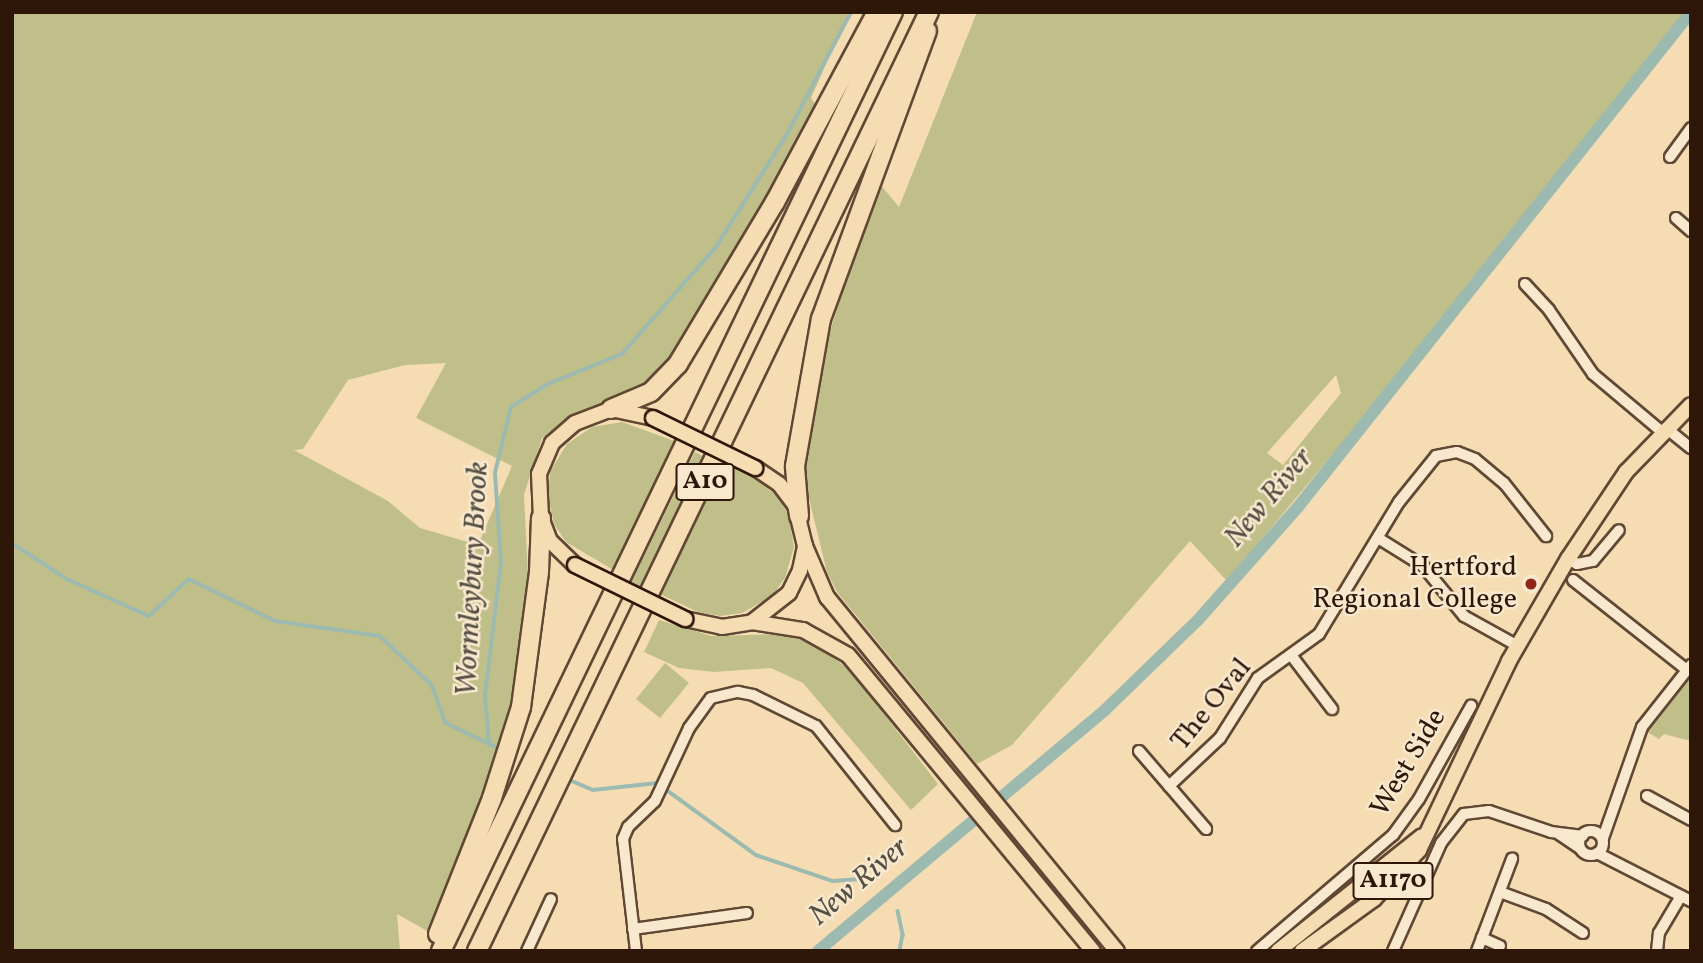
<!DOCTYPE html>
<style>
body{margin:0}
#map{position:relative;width:1703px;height:963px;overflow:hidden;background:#f5dcb3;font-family:Vollkorn,serif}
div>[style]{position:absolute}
.green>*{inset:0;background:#c0bf89}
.stream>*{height:3.5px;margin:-1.75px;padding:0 1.75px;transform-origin:1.75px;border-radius:1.75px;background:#9dbab1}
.canal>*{height:12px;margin:-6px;padding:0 6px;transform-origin:6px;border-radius:6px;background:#9dbab1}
.roads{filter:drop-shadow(2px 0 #604834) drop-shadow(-2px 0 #604834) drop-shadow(0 2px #604834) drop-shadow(0 -2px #604834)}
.street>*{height:10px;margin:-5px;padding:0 5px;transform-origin:5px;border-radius:5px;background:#f8e8ce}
.street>.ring{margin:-5px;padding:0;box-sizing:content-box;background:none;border:10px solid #f8e8ce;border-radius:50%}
.primary>*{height:14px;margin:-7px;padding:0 7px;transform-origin:7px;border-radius:7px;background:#f5dcb3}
.highway>*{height:18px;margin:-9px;padding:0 9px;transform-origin:9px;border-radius:9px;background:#f5dcb3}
.bridges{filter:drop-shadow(2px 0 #2e1609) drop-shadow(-2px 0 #2e1609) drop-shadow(0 2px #2e1609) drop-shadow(0 -2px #2e1609)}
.primary-bridge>*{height:14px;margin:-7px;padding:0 7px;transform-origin:7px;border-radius:7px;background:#f5dcb3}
.dots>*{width:19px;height:19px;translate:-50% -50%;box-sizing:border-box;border:4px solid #f8e8ce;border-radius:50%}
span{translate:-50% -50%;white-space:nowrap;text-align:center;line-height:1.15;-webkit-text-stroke:5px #f8e8ce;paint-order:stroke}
.shield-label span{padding:2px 5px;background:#f8e8ce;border:2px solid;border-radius:5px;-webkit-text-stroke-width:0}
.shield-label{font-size:26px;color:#2e1609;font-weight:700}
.poi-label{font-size:28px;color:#2e1609}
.right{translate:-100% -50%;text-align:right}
.street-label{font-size:28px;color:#2e1609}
.water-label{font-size:30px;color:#554f44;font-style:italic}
.frame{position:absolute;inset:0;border:14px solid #2e1609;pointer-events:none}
</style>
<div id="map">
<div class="green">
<i style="clip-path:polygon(evenodd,12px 12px,849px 12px,811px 98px,820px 110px,676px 353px,639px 390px,577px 413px,542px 438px,524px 495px,528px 576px,511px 705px,490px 771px,429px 932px,397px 914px,400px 951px,12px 951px,12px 12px,446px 363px,416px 418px,512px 466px,478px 545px,420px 528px,388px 501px,294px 450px,303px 449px,348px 380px,405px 365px,446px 363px)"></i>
<i style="clip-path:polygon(evenodd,977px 12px,1684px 12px,1434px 332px,1227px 581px,1190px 541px,1012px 745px,977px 764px,837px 592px,827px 572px,804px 478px,815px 382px,856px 245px,880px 184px,899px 207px,977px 12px,1336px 375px,1341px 393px,1283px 465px,1267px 453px,1336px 375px)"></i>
<i style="clip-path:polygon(622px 422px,677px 442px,615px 571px,566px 542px,554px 524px,547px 492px,551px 470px,567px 444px,592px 427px)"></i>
<i style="clip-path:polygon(695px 452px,709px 459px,645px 590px,631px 583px)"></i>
<i style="clip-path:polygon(724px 463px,755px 477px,779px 498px,789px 516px,794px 547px,785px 578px,772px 596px,742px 613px,720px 616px,698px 612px,660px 594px)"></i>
<i style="clip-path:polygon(659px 620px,711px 636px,784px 634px,818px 646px,851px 671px,938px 784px,911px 810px,803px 683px,771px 668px,714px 672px,679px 668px,644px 652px)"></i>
<i style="clip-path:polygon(665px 663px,689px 683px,660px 718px,636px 699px)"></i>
<i style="clip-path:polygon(1691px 677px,1691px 741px,1664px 734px,1659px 739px,1647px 732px)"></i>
</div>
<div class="stream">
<i style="left:12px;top:543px;width:66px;rotate:33.2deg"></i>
<i style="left:67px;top:579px;width:90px;rotate:24.3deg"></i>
<i style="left:149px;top:616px;width:54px;rotate:-42.8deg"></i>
<i style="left:189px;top:579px;width:96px;rotate:26deg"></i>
<i style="left:275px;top:621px;width:106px;rotate:8.1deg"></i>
<i style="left:380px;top:636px;width:71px;rotate:43.3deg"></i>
<i style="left:432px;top:685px;width:40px;rotate:69.8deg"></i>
<i style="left:446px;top:723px;width:58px;rotate:25.7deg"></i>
<i style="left:489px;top:744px;width:48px;rotate:-94.8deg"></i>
<i style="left:485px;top:696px;width:135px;rotate:-83.2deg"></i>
<i style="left:501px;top:562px;width:89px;rotate:-93.9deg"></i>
<i style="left:495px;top:473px;width:68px;rotate:-76.4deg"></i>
<i style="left:511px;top:407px;width:44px;rotate:-31.9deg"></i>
<i style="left:548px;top:384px;width:80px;rotate:-22.1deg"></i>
<i style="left:622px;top:354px;width:142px;rotate:-48.7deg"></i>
<i style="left:716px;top:247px;width:131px;rotate:-57.8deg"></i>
<i style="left:786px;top:136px;width:140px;rotate:-62.3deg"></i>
<i style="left:572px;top:781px;width:23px;rotate:23deg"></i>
<i style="left:593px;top:790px;width:64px;rotate:-6.2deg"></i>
<i style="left:657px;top:783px;width:122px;rotate:36deg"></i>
<i style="left:756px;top:855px;width:81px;rotate:18.7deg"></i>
<i style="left:833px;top:881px;width:43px;rotate:-4deg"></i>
<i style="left:898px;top:911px;width:25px;rotate:78deg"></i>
<i style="left:903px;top:935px;width:16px;rotate:101deg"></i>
</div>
<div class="canal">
<i style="left:818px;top:951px;width:375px;rotate:-40deg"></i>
<i style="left:1105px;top:710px;width:129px;rotate:-44.1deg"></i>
<i style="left:1198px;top:620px;width:151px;rotate:-48.5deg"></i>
<i style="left:1298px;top:507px;width:632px;rotate:-51.55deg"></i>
</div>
<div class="roads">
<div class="street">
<i style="left:1670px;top:157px;width:36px;rotate:-54deg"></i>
<i style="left:1676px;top:218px;width:20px;rotate:41deg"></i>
<i style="left:1525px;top:284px;width:35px;rotate:47deg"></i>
<i style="left:1549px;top:310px;width:78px;rotate:55.5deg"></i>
<i style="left:1593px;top:374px;width:90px;rotate:40deg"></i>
<i style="left:1666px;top:428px;width:32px;rotate:39deg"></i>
<i style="left:1378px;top:538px;width:53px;rotate:31.9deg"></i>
<i style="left:1423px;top:566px;width:65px;rotate:50.6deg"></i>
<i style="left:1464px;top:616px;width:62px;rotate:29.1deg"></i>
<i style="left:1568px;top:559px;width:10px;rotate:29deg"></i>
<i style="left:1577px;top:564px;width:16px;rotate:-11deg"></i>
<i style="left:1593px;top:561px;width:40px;rotate:-50deg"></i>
<i style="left:1573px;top:580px;width:145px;rotate:38.3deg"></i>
<i style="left:1291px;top:655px;width:68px;rotate:52.8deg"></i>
<i style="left:1139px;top:751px;width:103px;rotate:49.3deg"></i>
<i style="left:1169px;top:786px;width:70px;rotate:-43.3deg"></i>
<i style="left:1220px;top:738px;width:71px;rotate:-57.7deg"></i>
<i style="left:1258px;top:678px;width:75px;rotate:-35.8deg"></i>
<i style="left:1319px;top:634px;width:154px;rotate:-58.8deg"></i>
<i style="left:1399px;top:502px;width:59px;rotate:-51.2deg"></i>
<i style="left:1436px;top:456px;width:21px;rotate:-11deg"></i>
<i style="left:1457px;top:452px;width:19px;rotate:21deg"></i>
<i style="left:1475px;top:459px;width:38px;rotate:40deg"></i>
<i style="left:1504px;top:483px;width:68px;rotate:51.6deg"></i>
<i style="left:1647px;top:796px;width:50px;rotate:28.6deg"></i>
<i class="ring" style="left:1579px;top:831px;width:14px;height:14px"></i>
<i style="left:1559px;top:834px;width:25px;rotate:34deg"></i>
<i style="left:1603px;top:838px;width:118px;rotate:-70.6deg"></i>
<i style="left:1642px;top:727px;width:79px;rotate:-51.7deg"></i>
<i style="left:1597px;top:853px;width:106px;rotate:27.1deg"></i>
<i style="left:1500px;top:892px;width:49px;rotate:20.3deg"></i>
<i style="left:1546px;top:909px;width:44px;rotate:33deg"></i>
<i style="left:633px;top:929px;width:115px;rotate:-8deg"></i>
<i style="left:1500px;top:946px;width:20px;rotate:-156deg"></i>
<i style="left:1482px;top:938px;width:85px;rotate:-69.2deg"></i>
<i style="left:527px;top:951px;width:57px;rotate:-65.2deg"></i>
<i style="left:636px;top:951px;width:113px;rotate:-96.6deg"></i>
<i style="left:623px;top:839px;width:13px;rotate:-67deg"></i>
<i style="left:628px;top:827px;width:37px;rotate:-44deg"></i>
<i style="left:655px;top:801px;width:81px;rotate:-65deg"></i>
<i style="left:689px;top:728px;width:37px;rotate:-54deg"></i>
<i style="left:711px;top:698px;width:28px;rotate:-13deg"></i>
<i style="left:738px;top:692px;width:15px;rotate:11deg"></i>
<i style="left:753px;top:695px;width:70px;rotate:26.2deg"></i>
<i style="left:816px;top:726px;width:127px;rotate:51.4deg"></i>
<i style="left:1257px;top:951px;width:179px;rotate:-40.5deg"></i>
<i style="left:1393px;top:835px;width:44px;rotate:-54.2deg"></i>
<i style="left:1419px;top:799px;width:107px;rotate:-60.8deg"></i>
<i style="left:1393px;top:951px;width:118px;rotate:-66deg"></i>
<i style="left:1441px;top:843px;width:37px;rotate:-52deg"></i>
<i style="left:1464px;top:814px;width:25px;rotate:-7deg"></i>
<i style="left:1489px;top:811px;width:65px;rotate:18.7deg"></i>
<i style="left:1551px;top:832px;width:32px;rotate:7deg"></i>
<i style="left:1477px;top:951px;width:14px;rotate:-69deg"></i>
<i style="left:1657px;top:951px;width:18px;rotate:-84deg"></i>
<i style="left:1659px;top:933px;width:43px;rotate:-59.3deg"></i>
</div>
<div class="primary">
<i style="left:805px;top:546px;width:56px;rotate:66.7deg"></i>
<i style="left:827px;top:597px;width:458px;rotate:50.7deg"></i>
<i style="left:575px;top:565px;width:35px;rotate:-136deg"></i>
<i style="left:550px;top:541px;width:25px;rotate:-111deg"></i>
<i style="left:541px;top:518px;width:44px;rotate:-92.6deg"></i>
<i style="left:539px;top:474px;width:34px;rotate:-67deg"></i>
<i style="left:552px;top:443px;width:30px;rotate:-41deg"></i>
<i style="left:575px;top:423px;width:39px;rotate:-21deg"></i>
<i style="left:611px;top:409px;width:43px;rotate:12.1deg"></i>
<i style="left:685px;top:619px;width:38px;rotate:12deg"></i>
<i style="left:722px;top:627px;width:30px;rotate:-9deg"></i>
<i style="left:752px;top:622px;width:47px;rotate:-38.1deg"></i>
<i style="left:789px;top:593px;width:25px;rotate:-64deg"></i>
<i style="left:800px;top:570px;width:25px;rotate:-78deg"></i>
<i style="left:805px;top:546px;width:42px;rotate:-103.7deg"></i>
<i style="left:795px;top:505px;width:26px;rotate:-127deg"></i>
<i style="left:779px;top:484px;width:29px;rotate:-146deg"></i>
<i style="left:752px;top:622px;width:52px;rotate:8.9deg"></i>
<i style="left:803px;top:630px;width:51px;rotate:29.1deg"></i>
<i style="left:848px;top:655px;width:384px;rotate:50.4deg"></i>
<i style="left:1278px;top:951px;width:184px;rotate:-38.6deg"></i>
<i style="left:1302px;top:951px;width:89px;rotate:-35.8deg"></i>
<i style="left:1374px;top:899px;width:67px;rotate:-47.4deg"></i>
<i style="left:1419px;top:850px;width:209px;rotate:-64.5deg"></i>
<i style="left:1509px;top:661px;width:118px;rotate:-60deg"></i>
<i style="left:1568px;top:559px;width:105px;rotate:-56.3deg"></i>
<i style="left:1626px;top:472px;width:93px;rotate:-45.9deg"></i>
</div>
<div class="highway">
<i style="left:611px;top:409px;width:43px;rotate:-23deg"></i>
<i style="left:651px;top:392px;width:39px;rotate:-46deg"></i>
<i style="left:678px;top:364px;width:189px;rotate:-59.1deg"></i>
<i style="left:775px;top:202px;width:216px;rotate:-61.8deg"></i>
<i style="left:799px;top:516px;width:50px;rotate:-94.6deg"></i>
<i style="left:795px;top:466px;width:149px;rotate:-80deg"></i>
<i style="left:821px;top:319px;width:307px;rotate:-69.8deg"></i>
<i style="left:438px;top:934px;width:146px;rotate:-68.3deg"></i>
<i style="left:492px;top:798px;width:96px;rotate:-72.3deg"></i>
<i style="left:521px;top:707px;width:136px;rotate:-82.4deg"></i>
<i style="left:539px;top:572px;width:54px;rotate:-87.9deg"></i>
<i style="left:441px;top:951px;width:1042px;rotate:-64.3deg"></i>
<i style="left:477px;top:951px;width:1042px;rotate:-64.3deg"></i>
</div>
</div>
<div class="bridges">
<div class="primary-bridge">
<i style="left:653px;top:418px;width:114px;rotate:26.1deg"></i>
<i style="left:575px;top:565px;width:123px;rotate:26.1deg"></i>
</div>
</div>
<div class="dots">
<i style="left:1531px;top:584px;background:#8f2418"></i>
</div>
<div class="shield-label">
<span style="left:705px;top:482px">A10</span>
<span style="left:1393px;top:881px">A1170</span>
</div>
<div class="poi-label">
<span class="right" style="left:1517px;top:584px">Hertford<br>Regional College</span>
</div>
<div class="street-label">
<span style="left:1212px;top:705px;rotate:-51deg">The Oval</span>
<span style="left:1409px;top:763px;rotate:-59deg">West Side</span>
</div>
<div class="water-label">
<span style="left:1269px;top:498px;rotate:-50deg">New River</span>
<span style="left:473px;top:579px;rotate:-87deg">Wormleybury Brook</span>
<span style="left:859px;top:882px;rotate:-40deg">New River</span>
</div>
<div class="frame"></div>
</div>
